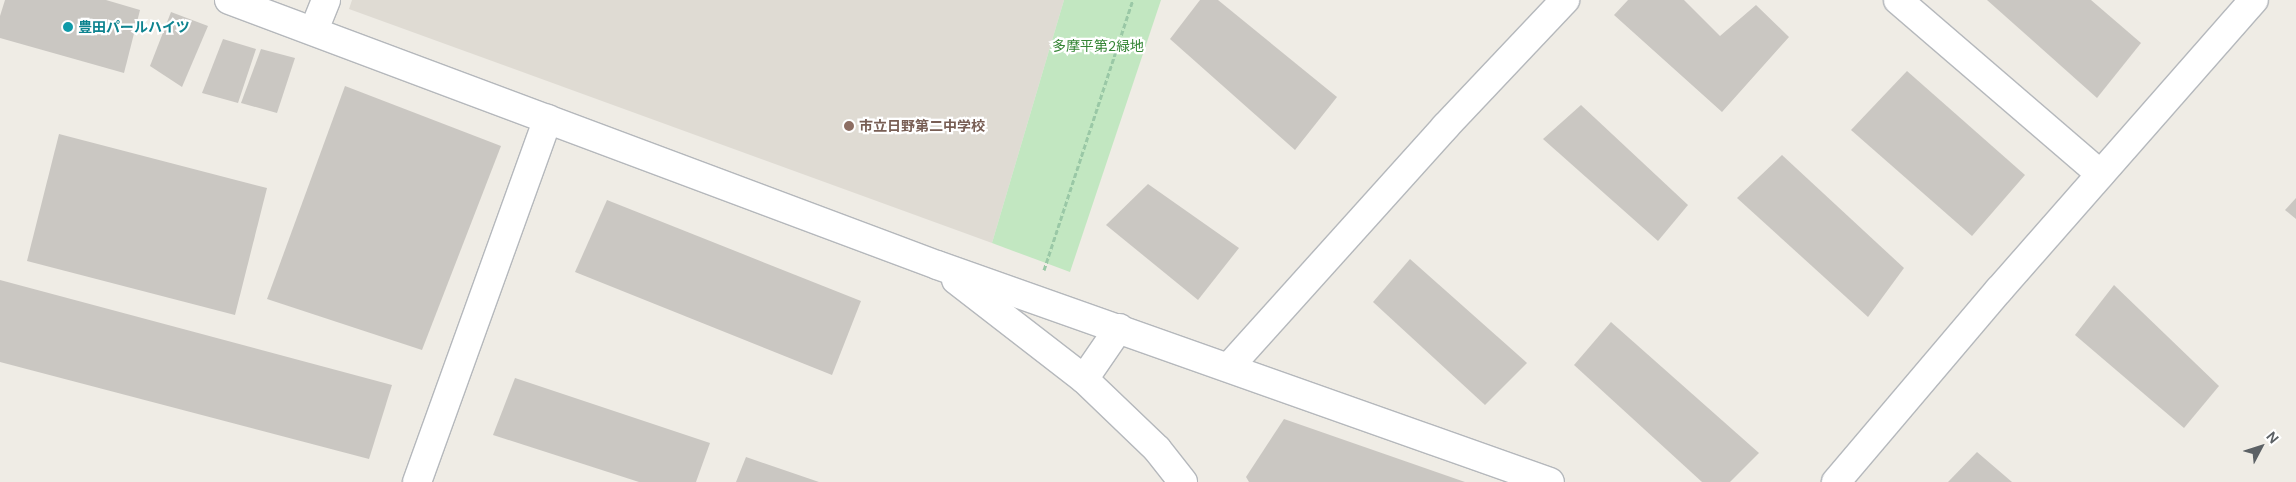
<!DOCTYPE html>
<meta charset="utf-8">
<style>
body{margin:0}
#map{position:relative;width:2296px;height:482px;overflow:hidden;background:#efece5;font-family:"DM Sans","Noto Sans JP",sans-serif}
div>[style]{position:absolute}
.education>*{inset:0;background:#dfdbd3}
.green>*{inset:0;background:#c2e7c1}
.building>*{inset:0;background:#cac7c2}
.path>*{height:3px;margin-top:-1.5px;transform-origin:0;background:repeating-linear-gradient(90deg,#9ac8a6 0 5px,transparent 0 7.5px)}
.roads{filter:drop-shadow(1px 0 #b5b8bc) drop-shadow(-1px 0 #b5b8bc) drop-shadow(0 1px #b5b8bc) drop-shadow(0 -1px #b5b8bc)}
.minor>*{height:28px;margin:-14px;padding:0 14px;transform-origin:14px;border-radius:14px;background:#fff}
.dots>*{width:14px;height:14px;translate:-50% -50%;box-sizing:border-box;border:2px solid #fff;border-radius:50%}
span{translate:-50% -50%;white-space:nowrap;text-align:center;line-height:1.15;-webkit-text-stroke:4.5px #fff;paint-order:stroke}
.culture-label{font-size:14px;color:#0d838f;font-weight:700}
.left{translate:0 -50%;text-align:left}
.park-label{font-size:14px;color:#348535}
.education-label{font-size:14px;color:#785e54;font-weight:700}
.north{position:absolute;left:2236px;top:422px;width:50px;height:50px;-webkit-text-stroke:4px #fff;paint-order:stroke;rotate:50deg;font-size:14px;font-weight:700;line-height:20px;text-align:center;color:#5c6165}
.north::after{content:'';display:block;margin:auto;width:18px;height:22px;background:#5c6165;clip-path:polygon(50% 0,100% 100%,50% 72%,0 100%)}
</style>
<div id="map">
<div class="education">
<i style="clip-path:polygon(352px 0,1064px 0,992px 243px,349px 9px)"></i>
</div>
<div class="green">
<i style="clip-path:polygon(1064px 0,1161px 0,1070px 272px,992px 243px)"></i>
</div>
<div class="building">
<i style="clip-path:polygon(5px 0,106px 0,140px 10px,124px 73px,0 38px,0 16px)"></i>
<i style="clip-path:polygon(1200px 0,1218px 0,1337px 97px,1295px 150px,1170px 39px)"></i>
<i style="clip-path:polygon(1628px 0,1684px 0,1720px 36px,1756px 5px,1789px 37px,1722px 112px,1614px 15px)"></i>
<i style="clip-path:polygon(1987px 0,2091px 0,2141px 43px,2097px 98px)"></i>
<i style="clip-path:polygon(171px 12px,208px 26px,182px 87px,150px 66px)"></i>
<i style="clip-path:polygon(223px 39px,256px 49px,238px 103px,202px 93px)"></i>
<i style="clip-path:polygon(261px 49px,295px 58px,277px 113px,241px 103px)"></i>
<i style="clip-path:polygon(1907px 71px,2025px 175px,1972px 236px,1851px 130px)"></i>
<i style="clip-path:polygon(345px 86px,501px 146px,422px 350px,267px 299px)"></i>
<i style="clip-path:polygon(1581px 105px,1688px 205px,1658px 241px,1543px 139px)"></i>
<i style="clip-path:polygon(59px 134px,267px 188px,235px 315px,27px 261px)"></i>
<i style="clip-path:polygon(1782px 155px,1904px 268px,1868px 317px,1737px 198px)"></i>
<i style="clip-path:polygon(1148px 184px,1239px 248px,1198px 300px,1106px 225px)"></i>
<i style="clip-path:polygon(2296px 198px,2296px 219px,2285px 210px)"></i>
<i style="clip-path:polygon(607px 200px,861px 301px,832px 375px,575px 272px)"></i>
<i style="clip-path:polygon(1410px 259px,1527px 363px,1485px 405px,1373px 302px)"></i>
<i style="clip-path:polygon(0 280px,392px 385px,369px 459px,0 362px)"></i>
<i style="clip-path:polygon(2114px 285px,2219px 386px,2184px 428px,2075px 335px)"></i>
<i style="clip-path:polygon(1611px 322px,1759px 453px,1730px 482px,1702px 482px,1574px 365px)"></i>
<i style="clip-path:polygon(515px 378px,710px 443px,696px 482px,639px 482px,493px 435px)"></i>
<i style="clip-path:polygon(1284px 419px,1465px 482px,1249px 482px,1246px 477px)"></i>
<i style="clip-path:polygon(1977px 452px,2012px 482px,1948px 482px)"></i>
<i style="clip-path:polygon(746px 457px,819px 482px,736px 482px)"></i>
</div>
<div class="path">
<i style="left:1044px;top:270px;width:284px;rotate:-71.8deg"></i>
</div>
<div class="roads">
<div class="minor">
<i style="left:229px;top:0;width:756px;rotate:20.52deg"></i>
<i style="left:937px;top:265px;width:650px;rotate:19.49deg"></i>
<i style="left:1898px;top:0;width:267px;rotate:40.7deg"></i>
<i style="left:314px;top:30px;width:32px;rotate:-68deg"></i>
<i style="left:956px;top:280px;width:162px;rotate:37.7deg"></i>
<i style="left:1084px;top:379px;width:101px;rotate:43.8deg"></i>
<i style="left:1157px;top:449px;width:42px;rotate:51.8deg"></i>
<i style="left:1229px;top:367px;width:323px;rotate:-48deg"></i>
<i style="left:1445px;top:127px;width:175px;rotate:-46.6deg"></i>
<i style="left:1084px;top:379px;width:62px;rotate:-55.5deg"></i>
<i style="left:417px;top:482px;width:386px;rotate:-70.2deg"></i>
<i style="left:1836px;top:482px;width:252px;rotate:-49.7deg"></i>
<i style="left:1999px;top:290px;width:386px;rotate:-48.7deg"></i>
</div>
</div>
<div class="dots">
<i style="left:68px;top:27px;background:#0f9aa8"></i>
<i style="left:849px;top:126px;background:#8d6e63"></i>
</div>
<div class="culture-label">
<span class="left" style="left:78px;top:27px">豊田パールハイツ</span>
</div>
<div class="park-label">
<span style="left:1098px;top:46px">多摩平第2緑地</span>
</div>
<div class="education-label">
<span class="left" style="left:859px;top:126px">市立日野第二中学校</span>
</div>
<div class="north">N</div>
</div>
